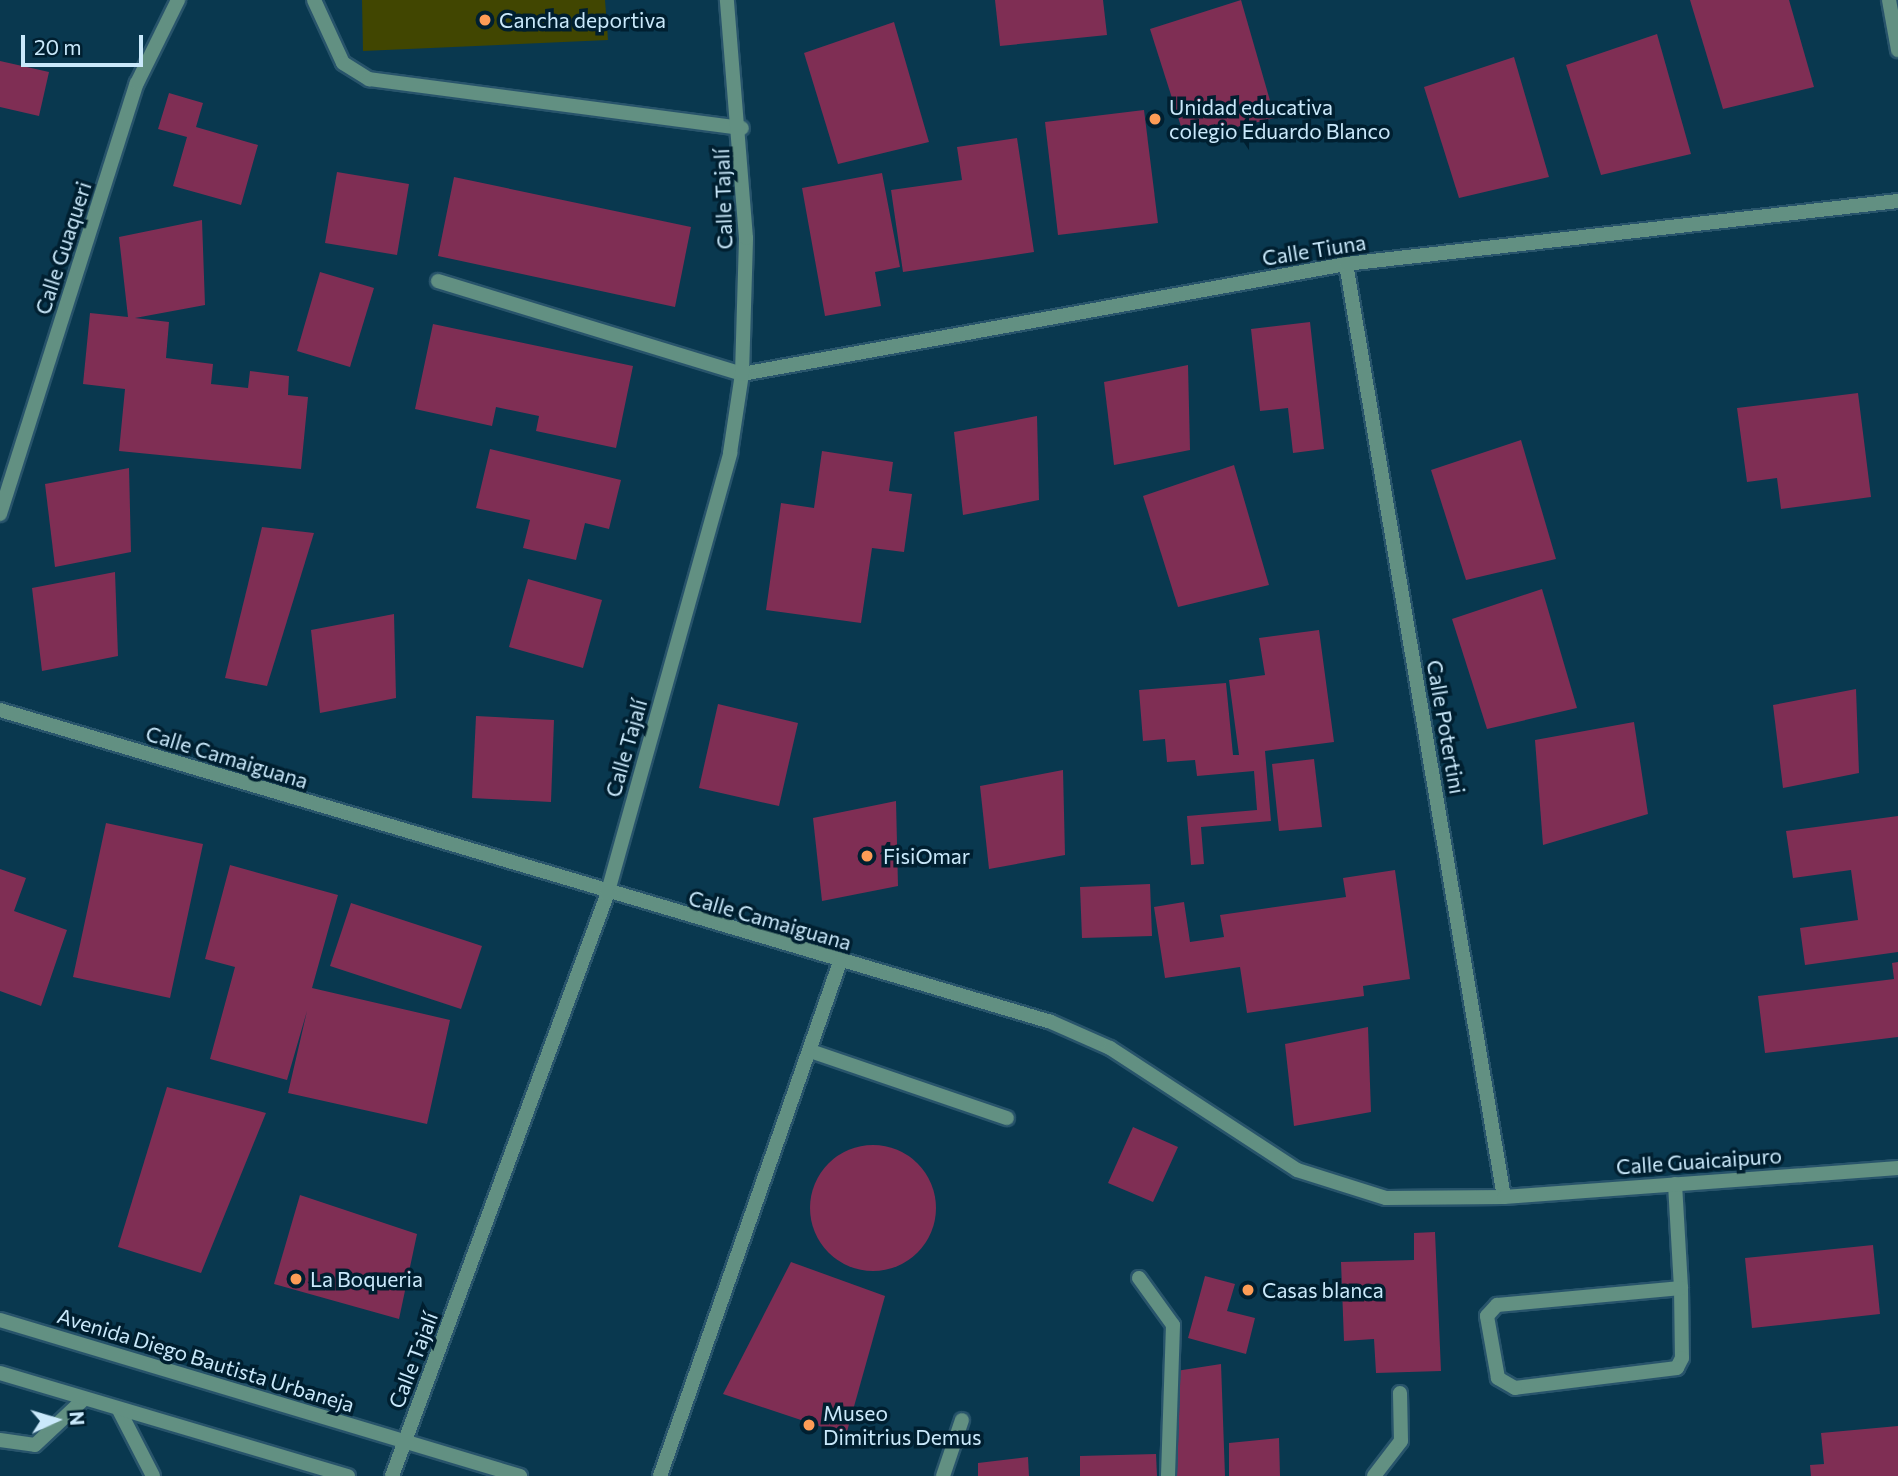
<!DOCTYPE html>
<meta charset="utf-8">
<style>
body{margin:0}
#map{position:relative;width:1898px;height:1476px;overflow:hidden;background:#09384f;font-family:Commissioner,sans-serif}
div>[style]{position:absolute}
.green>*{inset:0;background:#414601}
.building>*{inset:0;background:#7f2e54}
.round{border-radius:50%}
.roads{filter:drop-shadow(2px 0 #28546b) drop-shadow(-2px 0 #28546b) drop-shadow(0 2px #28546b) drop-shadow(0 -2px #28546b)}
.service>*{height:14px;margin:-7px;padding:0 7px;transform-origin:7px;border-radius:7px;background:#629082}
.minor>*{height:14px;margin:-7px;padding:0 7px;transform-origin:7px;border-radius:7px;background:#629082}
.dots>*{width:19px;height:19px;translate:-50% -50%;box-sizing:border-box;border:4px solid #001f30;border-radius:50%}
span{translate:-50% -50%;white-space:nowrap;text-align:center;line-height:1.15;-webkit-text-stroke:7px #001f30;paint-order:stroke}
.poi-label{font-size:21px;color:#cae9fb}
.left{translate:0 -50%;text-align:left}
.street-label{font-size:21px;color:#cae9fb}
.north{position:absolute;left:21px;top:1385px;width:70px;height:70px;-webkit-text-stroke:5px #001f30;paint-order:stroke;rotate:86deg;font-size:19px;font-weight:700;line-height:28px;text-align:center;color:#cae9fb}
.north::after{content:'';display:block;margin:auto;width:24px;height:32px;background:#cae9fb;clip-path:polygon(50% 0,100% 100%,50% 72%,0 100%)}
.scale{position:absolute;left:21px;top:35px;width:122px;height:32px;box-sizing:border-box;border:4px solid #cae9fb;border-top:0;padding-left:9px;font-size:21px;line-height:24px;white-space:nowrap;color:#cae9fb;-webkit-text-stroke:5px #001f30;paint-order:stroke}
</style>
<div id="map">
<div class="green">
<i style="clip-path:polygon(362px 0,605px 0,608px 40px,363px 51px)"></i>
</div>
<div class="building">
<i style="clip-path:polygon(995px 0,1103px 0,1107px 35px,1000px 46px)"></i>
<i style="clip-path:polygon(1241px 0,1275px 118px,1185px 139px,1150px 29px)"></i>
<i style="clip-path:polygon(1690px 0,1789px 0,1814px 87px,1723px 109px)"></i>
<i style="clip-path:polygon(894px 22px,929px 142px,838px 164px,804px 53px)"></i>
<i style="clip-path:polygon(1657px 34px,1691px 154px,1601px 175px,1566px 65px)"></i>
<i style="clip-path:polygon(1514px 57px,1549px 177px,1459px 198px,1424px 87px)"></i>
<i style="clip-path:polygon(0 61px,49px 72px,39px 116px,0 107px)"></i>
<i style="clip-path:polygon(169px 93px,203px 103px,196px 127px,258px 145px,241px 205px,173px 186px,187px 137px,158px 129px)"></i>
<i style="clip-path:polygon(1144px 110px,1158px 223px,1058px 235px,1045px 122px)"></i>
<i style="clip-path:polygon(1017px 138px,1034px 252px,903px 272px,891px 190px,962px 180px,957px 147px)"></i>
<i style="clip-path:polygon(337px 172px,409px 184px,397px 255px,325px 243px)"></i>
<i style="clip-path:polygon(882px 173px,900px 267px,875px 272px,881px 306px,825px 316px,802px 188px)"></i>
<i style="clip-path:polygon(454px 177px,691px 227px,675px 307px,438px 256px)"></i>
<i style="clip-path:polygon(202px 220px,205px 305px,135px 318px,169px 322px,166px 358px,213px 364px,211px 384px,248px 388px,250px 371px,289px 376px,288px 395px,308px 397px,301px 469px,119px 451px,125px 389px,83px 384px,90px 313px,128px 317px,119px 237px)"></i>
<i style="clip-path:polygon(320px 272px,374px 288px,350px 367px,297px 351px)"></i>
<i style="clip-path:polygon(1310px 322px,1324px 449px,1293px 453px,1288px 408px,1260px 411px,1251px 329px)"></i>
<i style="clip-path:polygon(433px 324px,633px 366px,616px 448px,536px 431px,539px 416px,496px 407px,492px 426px,415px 409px)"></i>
<i style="clip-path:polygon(1188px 365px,1190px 450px,1114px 465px,1104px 382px)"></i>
<i style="clip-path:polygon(1858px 393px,1871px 497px,1781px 509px,1777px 478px,1747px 482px,1737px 408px)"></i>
<i style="clip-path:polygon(1037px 416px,1039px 500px,963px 515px,954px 432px)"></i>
<i style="clip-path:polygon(1521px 440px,1556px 559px,1466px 580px,1431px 470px)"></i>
<i style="clip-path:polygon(490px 449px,621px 480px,609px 529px,585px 523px,576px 560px,523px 548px,530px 520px,476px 508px)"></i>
<i style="clip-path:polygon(822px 451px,893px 462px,889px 491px,912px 494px,904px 552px,872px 548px,861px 623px,766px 610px,781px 503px,814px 508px)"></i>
<i style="clip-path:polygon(1234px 465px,1269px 585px,1178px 607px,1143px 496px)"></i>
<i style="clip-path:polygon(129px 468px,131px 552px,55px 567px,45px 484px)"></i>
<i style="clip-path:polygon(262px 527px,314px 533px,267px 686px,225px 678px)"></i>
<i style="clip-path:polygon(115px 572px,118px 656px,42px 671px,32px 588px)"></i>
<i style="clip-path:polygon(528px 579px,602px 600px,583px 668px,509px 647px)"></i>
<i style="clip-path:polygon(1542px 589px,1577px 708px,1487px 729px,1452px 619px)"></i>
<i style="clip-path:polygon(394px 614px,396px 698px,320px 713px,311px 630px)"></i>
<i style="clip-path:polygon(1319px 630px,1334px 742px,1265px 751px,1271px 821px,1201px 827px,1204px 864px,1191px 865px,1187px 816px,1257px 810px,1254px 771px,1197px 776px,1195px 760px,1167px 762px,1165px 739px,1143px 741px,1139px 690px,1226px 683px,1233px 755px,1239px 755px,1229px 680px,1265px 675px,1259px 638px)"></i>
<i style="clip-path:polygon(1856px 689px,1859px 773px,1783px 788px,1773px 705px)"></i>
<i style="clip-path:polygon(718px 704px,798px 723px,779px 806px,699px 788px)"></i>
<i style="clip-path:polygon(476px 716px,554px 720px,551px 802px,472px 798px)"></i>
<i style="clip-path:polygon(1634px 722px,1648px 814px,1543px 845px,1535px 740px)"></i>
<i style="clip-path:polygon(1314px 759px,1322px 827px,1279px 831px,1272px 764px)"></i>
<i style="clip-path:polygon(1063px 770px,1065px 855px,989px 869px,980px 786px)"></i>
<i style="clip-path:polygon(896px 801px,898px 886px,822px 901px,813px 818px)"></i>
<i style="clip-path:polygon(1898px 816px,1898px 952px,1805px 965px,1800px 928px,1858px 920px,1851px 870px,1793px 878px,1786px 831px)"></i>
<i style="clip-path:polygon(106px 823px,203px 844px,170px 998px,73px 977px)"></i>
<i style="clip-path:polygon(230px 865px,338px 895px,312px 988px,450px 1020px,427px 1124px,288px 1093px,307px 1011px,287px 1080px,210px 1059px,235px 967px,205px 959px)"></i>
<i style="clip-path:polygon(0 869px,26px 878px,14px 911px,67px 930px,41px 1006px,0 991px)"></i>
<i style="clip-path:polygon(1395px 870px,1410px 979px,1363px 986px,1364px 996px,1247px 1013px,1240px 967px,1165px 978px,1154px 907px,1184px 902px,1190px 942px,1224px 937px,1220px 915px,1346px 897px,1343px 878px)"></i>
<i style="clip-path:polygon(1150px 884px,1152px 936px,1082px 938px,1080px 887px)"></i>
<i style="clip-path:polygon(351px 903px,482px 946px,461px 1009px,330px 966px)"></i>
<i style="clip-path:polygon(1898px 962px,1898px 1037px,1765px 1053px,1758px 996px,1894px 979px,1892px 963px)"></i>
<i style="clip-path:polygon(1368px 1027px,1371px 1112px,1294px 1126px,1285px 1044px)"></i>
<i style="clip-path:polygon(167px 1087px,266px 1113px,201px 1273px,118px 1247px)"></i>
<i style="clip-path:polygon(1133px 1127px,1178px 1147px,1153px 1202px,1108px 1183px)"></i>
<i class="round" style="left:810px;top:1145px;width:126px;height:126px"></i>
<i style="clip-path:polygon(300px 1195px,417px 1234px,399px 1319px,274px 1284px)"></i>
<i style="clip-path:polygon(1435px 1232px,1441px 1371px,1376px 1373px,1374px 1339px,1344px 1341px,1341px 1262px,1414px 1260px,1414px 1233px)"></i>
<i style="clip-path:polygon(1873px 1245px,1880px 1314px,1752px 1328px,1745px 1258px)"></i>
<i style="clip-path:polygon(791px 1262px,885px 1296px,846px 1435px,723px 1394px)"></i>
<i style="clip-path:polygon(1205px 1276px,1235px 1284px,1227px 1311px,1255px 1318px,1246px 1354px,1188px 1338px)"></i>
<i style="clip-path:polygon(1221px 1364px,1225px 1476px,1175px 1476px,1176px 1371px)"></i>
<i style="clip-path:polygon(1898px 1426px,1898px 1476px,1811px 1476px,1810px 1465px,1824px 1464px,1821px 1433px)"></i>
<i style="clip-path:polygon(1279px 1438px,1280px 1476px,1229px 1476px,1229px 1443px)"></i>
<i style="clip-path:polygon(1156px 1454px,1157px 1476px,1080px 1476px,1080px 1456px)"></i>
<i style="clip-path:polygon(1028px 1457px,1029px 1476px,978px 1476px,978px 1463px)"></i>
</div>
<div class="roads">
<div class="service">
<i style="left:314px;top:0;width:69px;rotate:65.3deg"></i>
<i style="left:343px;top:63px;width:31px;rotate:32deg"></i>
<i style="left:369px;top:79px;width:376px;rotate:7.5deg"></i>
<i style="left:438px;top:281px;width:318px;rotate:17deg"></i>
<i style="left:810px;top:1051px;width:208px;rotate:18.8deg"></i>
<i style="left:1675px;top:1184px;width:104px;rotate:86.7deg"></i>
<i style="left:1681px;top:1288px;width:70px;rotate:89.2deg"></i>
<i style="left:1682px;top:1358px;width:11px;rotate:117deg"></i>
<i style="left:1677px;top:1368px;width:163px;rotate:173deg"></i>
<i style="left:1515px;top:1388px;width:20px;rotate:-150deg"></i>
<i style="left:1498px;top:1378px;width:63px;rotate:-100.1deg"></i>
<i style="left:1487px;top:1316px;width:15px;rotate:-48deg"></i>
<i style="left:1497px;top:1305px;width:185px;rotate:-5.3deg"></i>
<i style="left:1139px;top:1278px;width:58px;rotate:54.1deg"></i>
<i style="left:1173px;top:1325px;width:151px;rotate:91.9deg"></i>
<i style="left:119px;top:1410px;width:74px;rotate:62.7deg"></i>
<i style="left:0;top:1440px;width:35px;rotate:8deg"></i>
<i style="left:35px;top:1445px;width:67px;rotate:-43.2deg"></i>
<i style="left:660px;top:1476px;width:545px;rotate:-70.7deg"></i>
<i style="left:943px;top:1476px;width:59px;rotate:-71.3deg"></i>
<i style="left:1374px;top:1476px;width:44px;rotate:-52.4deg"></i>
<i style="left:1401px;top:1441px;width:48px;rotate:-91.2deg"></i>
</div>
<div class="minor">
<i style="left:1889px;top:0;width:51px;rotate:79.8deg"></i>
<i style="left:1346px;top:264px;width:946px;rotate:80.39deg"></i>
<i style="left:742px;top:374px;width:614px;rotate:-10.32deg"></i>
<i style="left:1346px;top:264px;width:556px;rotate:-6.51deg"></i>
<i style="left:0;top:514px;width:452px;rotate:-72.4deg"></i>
<i style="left:137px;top:83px;width:93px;rotate:-63.7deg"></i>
<i style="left:0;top:710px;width:1096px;rotate:16.53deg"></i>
<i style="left:1051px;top:1022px;width:64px;rotate:23.8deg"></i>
<i style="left:1110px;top:1048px;width:223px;rotate:33.1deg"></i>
<i style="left:1297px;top:1170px;width:93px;rotate:17.5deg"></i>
<i style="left:1386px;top:1198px;width:118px;rotate:-0.5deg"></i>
<i style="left:1504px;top:1197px;width:395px;rotate:-4.2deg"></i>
<i style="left:0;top:1320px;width:543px;rotate:16.7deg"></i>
<i style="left:0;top:1373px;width:363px;rotate:16.5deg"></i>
<i style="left:392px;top:1476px;width:620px;rotate:-69.69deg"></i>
<i style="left:607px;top:895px;width:459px;rotate:-74.4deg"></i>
<i style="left:730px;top:453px;width:80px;rotate:-81.4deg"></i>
<i style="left:742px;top:374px;width:136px;rotate:-88.3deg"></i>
<i style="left:746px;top:238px;width:239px;rotate:-94.6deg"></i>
</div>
</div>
<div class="dots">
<i style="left:485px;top:20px;background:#fd9c56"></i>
<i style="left:1155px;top:119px;background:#fd9c56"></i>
<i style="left:867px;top:856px;background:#fd9c56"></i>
<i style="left:296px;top:1279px;background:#fd9c56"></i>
<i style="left:1248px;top:1290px;background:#fd9c56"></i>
<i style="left:809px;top:1425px;background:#fd9c56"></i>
</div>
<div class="poi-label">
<span class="left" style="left:499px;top:20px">Cancha deportiva</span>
<span class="left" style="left:1169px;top:119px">Unidad educativa<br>colegio Eduardo Blanco</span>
<span class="left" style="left:883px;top:856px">FisiOmar</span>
<span class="left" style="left:310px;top:1279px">La Boqueria</span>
<span class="left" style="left:1262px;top:1290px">Casas blanca</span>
<span class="left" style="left:823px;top:1425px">Museo<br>Dimitrius Demus</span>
</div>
<div class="street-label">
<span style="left:723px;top:199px;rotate:-92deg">Calle Tajalí</span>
<span style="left:63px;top:248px;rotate:-72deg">Calle Guaqueri</span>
<span style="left:1314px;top:250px;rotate:-9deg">Calle Tiuna</span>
<span style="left:1446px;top:727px;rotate:80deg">Calle Potertini</span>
<span style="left:626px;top:748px;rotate:-74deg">Calle Tajalí</span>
<span style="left:227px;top:757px;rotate:17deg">Calle Camaiguana</span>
<span style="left:770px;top:920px;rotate:16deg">Calle Camaiguana</span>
<span style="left:1699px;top:1161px;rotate:-4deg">Calle Guaicaipuro</span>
<span style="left:206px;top:1360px;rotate:17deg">Avenida Diego Bautista Urbaneja</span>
<span style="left:413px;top:1360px;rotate:-69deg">Calle Tajalí</span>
</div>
<div class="north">N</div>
<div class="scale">20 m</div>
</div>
